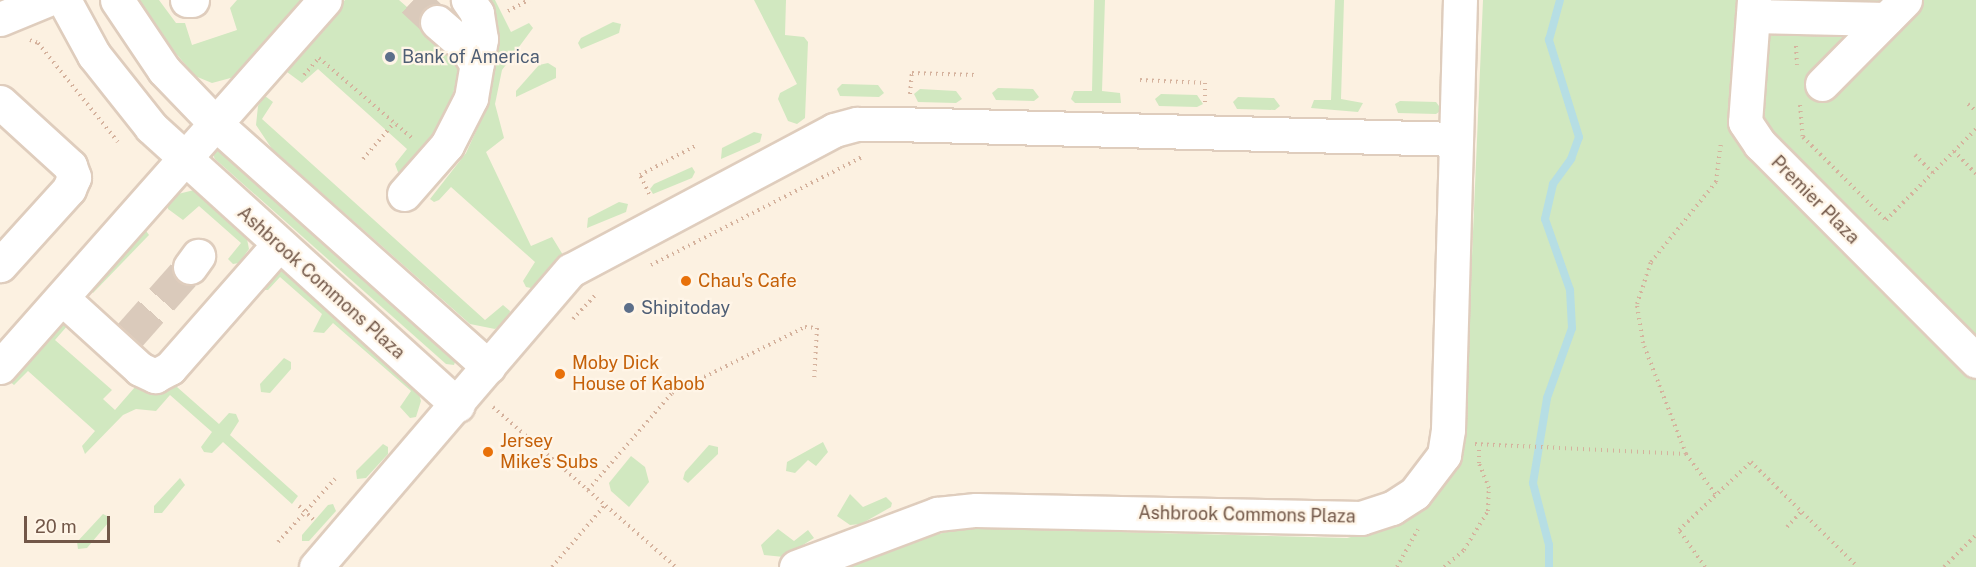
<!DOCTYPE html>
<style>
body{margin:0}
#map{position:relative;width:1976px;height:567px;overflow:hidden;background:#fcf1e1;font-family:"Public Sans",sans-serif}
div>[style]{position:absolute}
.green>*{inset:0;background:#d1e8c0}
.stream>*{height:8px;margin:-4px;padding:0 4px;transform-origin:4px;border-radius:4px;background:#b6dee4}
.minor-tunnel>*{height:33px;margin-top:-16.5px;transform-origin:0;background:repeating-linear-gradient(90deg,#dacabb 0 33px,transparent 0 49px)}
.path>*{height:4px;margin-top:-2px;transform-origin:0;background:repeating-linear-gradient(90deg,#d5b29d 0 1.5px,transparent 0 6px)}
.roads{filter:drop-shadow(2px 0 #dfcdbd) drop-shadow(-2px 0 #dfcdbd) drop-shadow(0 2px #dfcdbd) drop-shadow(0 -2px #dfcdbd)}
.minor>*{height:33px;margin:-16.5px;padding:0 16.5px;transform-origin:16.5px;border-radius:16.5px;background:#fff}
.dots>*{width:16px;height:16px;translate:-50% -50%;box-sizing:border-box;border:3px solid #fff5e7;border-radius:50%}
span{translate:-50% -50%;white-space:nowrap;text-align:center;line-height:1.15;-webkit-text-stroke:4.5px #fff5e7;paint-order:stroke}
.service-label{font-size:18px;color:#4e5e75}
.left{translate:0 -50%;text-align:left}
.street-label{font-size:18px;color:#725748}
.food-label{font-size:18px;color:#c56008}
.scale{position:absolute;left:24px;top:516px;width:86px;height:27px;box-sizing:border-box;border:3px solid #725748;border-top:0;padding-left:8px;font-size:18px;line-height:21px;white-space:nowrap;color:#725748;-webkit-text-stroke:4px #fff5e7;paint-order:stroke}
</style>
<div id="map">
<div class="green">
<i style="clip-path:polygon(139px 0,159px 0,176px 23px,185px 23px,192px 45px,237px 30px,230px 8px,237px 0,306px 0,238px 76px,212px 83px,195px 76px,162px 37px)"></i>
<i style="clip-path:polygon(345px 0,399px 0,457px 51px,460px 70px,444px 123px,403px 171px,398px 172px,395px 164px,407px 149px,318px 69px,302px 83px,287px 72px,290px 63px)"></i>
<i style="clip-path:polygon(489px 0,495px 0,511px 32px,529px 23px,533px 28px,502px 70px,495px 104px,504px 138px,486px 152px,531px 246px,552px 237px,563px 255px,536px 289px,526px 287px,523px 281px,535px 262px,451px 187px,439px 200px,434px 202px,430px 199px,466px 153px,482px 118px,497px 33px,497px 18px)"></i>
<i style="clip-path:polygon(754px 0,786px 0,785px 35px,804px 37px,808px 42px,805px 118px,797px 124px,788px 121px,778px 99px,780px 93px,797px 84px)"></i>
<i style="clip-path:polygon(1094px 0,1105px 0,1102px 91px,1120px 93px,1121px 103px,1075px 103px,1071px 99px,1074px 91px,1092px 91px)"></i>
<i style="clip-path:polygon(1335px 0,1344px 0,1341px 99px,1363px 103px,1358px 112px,1311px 108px,1314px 100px,1331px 100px)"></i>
<i style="clip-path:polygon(1483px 0,1976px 0,1976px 567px,841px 567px,917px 539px,964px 528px,1347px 538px,1398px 525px,1428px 502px,1452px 476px,1464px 442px)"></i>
<i style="clip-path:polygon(613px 22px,621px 24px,619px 33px,581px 49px,578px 43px,581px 38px)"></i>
<i style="clip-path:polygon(548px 63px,556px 68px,556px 78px,516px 97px,516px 91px,539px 65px)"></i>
<i style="clip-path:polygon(842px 84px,878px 85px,884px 93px,879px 97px,840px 96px,837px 89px)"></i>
<i style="clip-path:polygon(998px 88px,1033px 89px,1039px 97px,1034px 101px,996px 100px,992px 93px)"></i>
<i style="clip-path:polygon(920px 89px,956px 91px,962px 99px,956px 103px,918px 102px,914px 94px)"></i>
<i style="clip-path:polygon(1161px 94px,1197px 95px,1203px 104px,1197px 107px,1159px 106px,1155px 99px)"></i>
<i style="clip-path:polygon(265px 96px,273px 102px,262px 119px,485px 320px,503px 305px,510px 311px,508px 320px,495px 329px,470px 324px,272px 149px,256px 125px,258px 106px)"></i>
<i style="clip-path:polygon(1238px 97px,1274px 98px,1280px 106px,1275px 110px,1237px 109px,1233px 102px)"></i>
<i style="clip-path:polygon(1400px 101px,1436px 102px,1442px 110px,1436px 114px,1398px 113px,1395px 104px)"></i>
<i style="clip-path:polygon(754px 132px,762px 134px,760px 142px,721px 159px,722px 148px)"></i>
<i style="clip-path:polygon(217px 147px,456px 359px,454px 365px,446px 364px,215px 159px,211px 151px)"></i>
<i style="clip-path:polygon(692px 167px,695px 172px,692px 178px,653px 194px,650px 189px,654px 184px)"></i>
<i style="clip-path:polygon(194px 190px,246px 234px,249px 249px,239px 263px,233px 264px,228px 259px,241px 243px,199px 206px,183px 220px,168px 209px,167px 203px,174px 195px)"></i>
<i style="clip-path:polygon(619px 202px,628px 204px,626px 212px,587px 228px,588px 218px)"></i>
<i style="clip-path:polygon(144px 228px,149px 235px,93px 293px,89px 288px)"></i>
<i style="clip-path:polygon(285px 269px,417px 388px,421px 401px,416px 417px,410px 418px,400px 407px,411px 391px,333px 323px,324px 333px,313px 332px,322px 314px,280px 277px,268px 290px,261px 290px,258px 287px,272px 270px)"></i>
<i style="clip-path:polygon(60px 319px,68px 325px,55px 340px,112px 390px,103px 399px,115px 410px,142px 379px,159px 393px,181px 366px,190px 367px,177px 387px,219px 424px,229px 413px,236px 414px,239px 421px,230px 435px,298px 496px,292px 504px,223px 442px,212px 453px,204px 452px,201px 447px,212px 432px,170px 395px,156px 411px,136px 409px,123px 415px,85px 454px,82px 446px,95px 431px,28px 371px,14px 385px,8px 380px)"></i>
<i style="clip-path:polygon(284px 358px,291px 362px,291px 369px,270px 393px,261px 392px,260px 384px)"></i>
<i style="clip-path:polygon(823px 442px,828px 452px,816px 466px,808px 460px,795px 473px,786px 471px,787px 462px)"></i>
<i style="clip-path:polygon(383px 444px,388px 447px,388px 454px,366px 478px,357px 479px,356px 471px)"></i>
<i style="clip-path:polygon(709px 445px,718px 447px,718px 454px,688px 483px,683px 479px,685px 472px)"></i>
<i style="clip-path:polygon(631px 456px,645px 467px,649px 482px,629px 507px,611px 491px,609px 483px)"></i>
<i style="clip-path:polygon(180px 478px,185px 485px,162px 513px,154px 513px,154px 506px)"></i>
<i style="clip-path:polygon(850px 494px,863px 507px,886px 497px,892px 503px,891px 507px,861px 524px,850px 525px,837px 516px)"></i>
<i style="clip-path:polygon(333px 504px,336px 511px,309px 541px,302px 541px,302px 535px,328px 505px)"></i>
<i style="clip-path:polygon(103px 514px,109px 517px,108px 523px,87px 548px,78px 549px,77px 542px)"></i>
<i style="clip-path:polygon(778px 529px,794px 541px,808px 530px,814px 538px,784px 557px,764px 555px,761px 545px)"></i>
</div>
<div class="stream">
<i style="left:1549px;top:567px;width:22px;rotate:-90deg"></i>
<i style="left:1549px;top:545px;width:64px;rotate:-104.5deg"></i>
<i style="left:1533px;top:483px;width:86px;rotate:-80.6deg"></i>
<i style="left:1547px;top:398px;width:74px;rotate:-70.3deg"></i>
<i style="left:1572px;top:328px;width:38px;rotate:-93deg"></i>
<i style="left:1570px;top:290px;width:75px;rotate:-109.4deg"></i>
<i style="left:1545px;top:219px;width:36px;rotate:-77deg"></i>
<i style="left:1553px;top:184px;width:31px;rotate:-54deg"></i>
<i style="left:1571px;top:159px;width:23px;rotate:-70deg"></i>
<i style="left:1579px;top:137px;width:102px;rotate:-107.2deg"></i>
<i style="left:1549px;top:40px;width:41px;rotate:-74.6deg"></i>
</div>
<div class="minor-tunnel">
<i style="left:413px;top:0;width:33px;rotate:43deg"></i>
<i style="left:129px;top:336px;width:92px;rotate:-48.5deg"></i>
</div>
<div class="path">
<i style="left:508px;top:11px;width:24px;rotate:-28deg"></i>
<i style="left:30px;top:40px;width:9px;rotate:21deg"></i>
<i style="left:38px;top:43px;width:127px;rotate:51.1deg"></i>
<i style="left:1796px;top:46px;width:19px;rotate:87deg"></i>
<i style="left:304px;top:75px;width:23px;rotate:-49deg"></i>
<i style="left:319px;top:58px;width:123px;rotate:40.7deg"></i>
<i style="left:1140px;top:80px;width:65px;rotate:2.6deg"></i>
<i style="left:1205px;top:83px;width:21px;rotate:90deg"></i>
<i style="left:910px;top:94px;width:21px;rotate:-85deg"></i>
<i style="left:912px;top:73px;width:64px;rotate:1.8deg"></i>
<i style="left:1968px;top:104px;width:11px;rotate:41deg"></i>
<i style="left:1800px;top:105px;width:32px;rotate:85deg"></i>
<i style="left:1803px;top:137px;width:117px;rotate:45deg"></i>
<i style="left:1886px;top:220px;width:128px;rotate:-45.3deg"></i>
<i style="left:1954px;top:151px;width:32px;rotate:46deg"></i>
<i style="left:1915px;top:155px;width:25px;rotate:45deg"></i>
<i style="left:363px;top:159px;width:48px;rotate:-49.3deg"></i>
<i style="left:649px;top:194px;width:21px;rotate:-115deg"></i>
<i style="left:640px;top:175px;width:64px;rotate:-27.8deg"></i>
<i style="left:651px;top:265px;width:239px;rotate:-27.1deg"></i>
<i style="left:573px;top:319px;width:35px;rotate:-47deg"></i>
<i style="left:493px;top:407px;width:243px;rotate:41.2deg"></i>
<i style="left:1475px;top:444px;width:211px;rotate:2.7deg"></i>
<i style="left:1686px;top:454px;width:51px;rotate:53.8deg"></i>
<i style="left:1686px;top:454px;width:119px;rotate:-111.2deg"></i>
<i style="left:1643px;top:343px;width:39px;rotate:-99deg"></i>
<i style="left:1637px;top:304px;width:44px;rotate:-71.6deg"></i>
<i style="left:1651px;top:262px;width:103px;rotate:-50.9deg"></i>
<i style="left:1716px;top:182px;width:40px;rotate:-82.9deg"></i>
<i style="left:588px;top:490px;width:128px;rotate:-49.1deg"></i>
<i style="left:672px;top:393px;width:148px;rotate:-26.4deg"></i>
<i style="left:805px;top:327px;width:12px;rotate:5deg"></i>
<i style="left:817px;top:328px;width:52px;rotate:93.3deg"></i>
<i style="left:299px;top:506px;width:23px;rotate:43deg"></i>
<i style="left:1787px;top:527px;width:22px;rotate:-47deg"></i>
<i style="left:278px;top:542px;width:85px;rotate:-47.9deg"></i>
<i style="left:552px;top:567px;width:82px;rotate:-49.5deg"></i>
<i style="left:1397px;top:567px;width:43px;rotate:-61.1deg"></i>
<i style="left:1444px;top:567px;width:26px;rotate:-40deg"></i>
<i style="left:1464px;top:550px;width:46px;rotate:-58.4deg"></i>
<i style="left:1488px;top:511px;width:23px;rotate:-88deg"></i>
<i style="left:1489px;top:488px;width:27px;rotate:-112deg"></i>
<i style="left:1479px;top:463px;width:18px;rotate:-90deg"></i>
<i style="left:1705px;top:567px;width:45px;rotate:-125.1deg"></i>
<i style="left:1679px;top:530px;width:99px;rotate:-43.4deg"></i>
<i style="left:1751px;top:462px;width:150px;rotate:44.5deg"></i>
<i style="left:1944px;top:567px;width:45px;rotate:-45deg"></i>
</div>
<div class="roads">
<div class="minor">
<i style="left:64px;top:0;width:63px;rotate:61.4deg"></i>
<i style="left:94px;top:55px;width:92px;rotate:51.6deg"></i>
<i style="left:151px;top:127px;width:414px;rotate:42.2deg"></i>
<i style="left:117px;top:0;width:84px;rotate:56.1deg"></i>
<i style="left:164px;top:70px;width:75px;rotate:46.1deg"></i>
<i style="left:216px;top:124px;width:365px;rotate:41.7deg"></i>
<i style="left:187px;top:0;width:5px"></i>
<i style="left:1754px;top:0;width:122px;rotate:94.2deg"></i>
<i style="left:1745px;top:122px;width:27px;rotate:56deg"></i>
<i style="left:1760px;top:144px;width:306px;rotate:45.1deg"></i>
<i style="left:1753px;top:16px;width:133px;rotate:1.3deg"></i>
<i style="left:0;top:19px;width:50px;rotate:-22.4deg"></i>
<i style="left:437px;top:22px;width:37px;rotate:41deg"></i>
<i style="left:465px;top:46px;width:22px;rotate:58deg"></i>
<i style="left:1822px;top:84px;width:118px;rotate:-45.3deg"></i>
<i style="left:0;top:102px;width:95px;rotate:42.4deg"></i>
<i style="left:70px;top:166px;width:12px;rotate:70deg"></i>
<i style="left:74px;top:177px;width:13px;rotate:113deg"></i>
<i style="left:69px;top:189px;width:103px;rotate:132.2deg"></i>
<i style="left:404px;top:194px;width:65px;rotate:-48.7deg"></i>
<i style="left:447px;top:145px;width:53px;rotate:-62.9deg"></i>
<i style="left:471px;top:98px;width:60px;rotate:-80.4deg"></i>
<i style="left:481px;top:39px;width:26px;rotate:-99deg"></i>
<i style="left:477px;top:13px;width:16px;rotate:-125deg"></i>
<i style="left:190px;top:267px;width:14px;rotate:-54deg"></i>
<i style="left:62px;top:298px;width:105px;rotate:42.3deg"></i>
<i style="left:140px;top:369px;width:17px;rotate:25deg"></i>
<i style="left:155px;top:376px;width:17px;rotate:-28deg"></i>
<i style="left:170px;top:368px;width:164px;rotate:-48.7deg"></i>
<i style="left:0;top:367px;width:490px;rotate:-48.5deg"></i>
<i style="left:316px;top:567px;width:391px;rotate:-49.4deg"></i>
<i style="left:571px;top:270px;width:298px;rotate:-28deg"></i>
<i style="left:834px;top:130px;width:24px;rotate:-15deg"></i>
<i style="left:857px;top:124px;width:38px"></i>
<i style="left:895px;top:124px;width:560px;rotate:1.53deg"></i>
<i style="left:796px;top:567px;width:151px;rotate:-20.6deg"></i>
<i style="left:937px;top:514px;width:39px;rotate:-6deg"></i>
<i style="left:976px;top:510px;width:385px;rotate:1.2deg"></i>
<i style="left:1361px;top:518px;width:33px;rotate:-18deg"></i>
<i style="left:1392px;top:508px;width:27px;rotate:-33deg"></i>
<i style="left:1415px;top:493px;width:48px;rotate:-52.7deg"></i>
<i style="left:1444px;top:455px;width:26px;rotate:-81deg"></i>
<i style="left:1448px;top:429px;width:429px;rotate:-88.4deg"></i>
</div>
</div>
<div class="dots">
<i style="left:390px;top:57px;background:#5c6f8a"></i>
<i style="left:686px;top:281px;background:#e8710a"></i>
<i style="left:629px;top:308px;background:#5c6f8a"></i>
<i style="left:560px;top:374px;background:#e8710a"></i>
<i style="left:488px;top:452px;background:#e8710a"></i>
</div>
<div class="service-label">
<span class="left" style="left:402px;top:57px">Bank of America</span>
<span class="left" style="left:641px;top:308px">Shipitoday</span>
</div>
<div class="street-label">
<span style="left:1815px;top:200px;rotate:45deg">Premier Plaza</span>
<span style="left:321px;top:283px;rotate:42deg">Ashbrook Commons Plaza</span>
<span style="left:1247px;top:515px;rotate:1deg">Ashbrook Commons Plaza</span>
</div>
<div class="food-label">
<span class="left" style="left:698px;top:281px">Chau's Cafe</span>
<span class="left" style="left:572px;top:374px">Moby Dick<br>House of Kabob</span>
<span class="left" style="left:500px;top:452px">Jersey<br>Mike's Subs</span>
</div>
<div class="scale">20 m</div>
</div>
